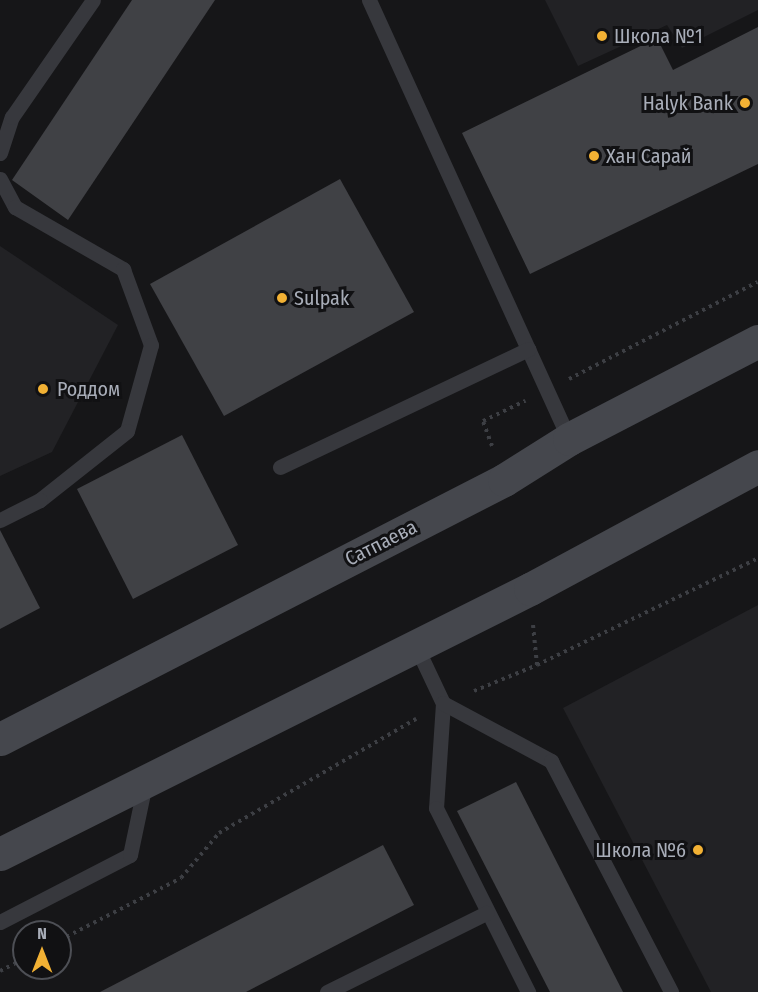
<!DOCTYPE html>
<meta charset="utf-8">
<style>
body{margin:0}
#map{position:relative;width:758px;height:992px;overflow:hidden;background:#161618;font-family:"Fira Sans Condensed",sans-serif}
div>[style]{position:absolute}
.built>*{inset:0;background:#222225}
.building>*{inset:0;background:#404145}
.path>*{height:4px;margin-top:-2px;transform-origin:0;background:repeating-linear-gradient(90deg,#3d3f44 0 3px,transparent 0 7.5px)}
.lane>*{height:15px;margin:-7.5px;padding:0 7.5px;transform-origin:7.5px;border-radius:7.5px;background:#37383d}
.secondary>*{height:33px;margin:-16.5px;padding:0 16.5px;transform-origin:16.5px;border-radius:16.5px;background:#45474d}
.dots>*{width:16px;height:16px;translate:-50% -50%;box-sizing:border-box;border:3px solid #111113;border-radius:50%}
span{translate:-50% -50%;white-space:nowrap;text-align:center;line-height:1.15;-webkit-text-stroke:6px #111113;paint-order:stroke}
.poi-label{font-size:20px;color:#a8adb8}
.left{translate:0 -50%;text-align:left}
.right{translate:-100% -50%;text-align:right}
.street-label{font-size:20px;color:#a8adb8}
.north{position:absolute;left:12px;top:920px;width:60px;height:60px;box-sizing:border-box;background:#111113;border:2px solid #4d4f55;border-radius:50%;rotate:0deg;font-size:16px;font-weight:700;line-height:24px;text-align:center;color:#a8adb8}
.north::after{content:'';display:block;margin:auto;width:21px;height:27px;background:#f2b134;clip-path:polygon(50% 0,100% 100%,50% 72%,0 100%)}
</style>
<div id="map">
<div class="built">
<i style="clip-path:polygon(545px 0,758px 0,758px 10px,682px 48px,667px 25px,578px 66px)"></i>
<i style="clip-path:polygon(0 246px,118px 325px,52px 452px,0 476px)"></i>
<i style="clip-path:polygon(758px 605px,758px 992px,711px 992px,563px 708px)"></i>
</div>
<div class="building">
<i style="clip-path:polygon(132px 0,215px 0,68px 220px,12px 180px)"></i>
<i style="clip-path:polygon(758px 27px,758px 164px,530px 274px,462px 133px,657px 38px,673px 70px)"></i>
<i style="clip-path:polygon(340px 179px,414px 312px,224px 416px,150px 284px)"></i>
<i style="clip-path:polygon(182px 435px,238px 545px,133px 599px,77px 489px)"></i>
<i style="clip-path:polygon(0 530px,40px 608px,0 629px)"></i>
<i style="clip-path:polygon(516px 782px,623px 992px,550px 992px,457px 811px)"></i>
<i style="clip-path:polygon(383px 845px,414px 905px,246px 992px,100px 992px)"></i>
</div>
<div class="path">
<i style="left:569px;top:379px;width:212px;rotate:-27.2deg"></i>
<i style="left:492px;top:446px;width:27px;rotate:-110deg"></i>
<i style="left:483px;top:421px;width:47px;rotate:-25.5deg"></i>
<i style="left:533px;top:625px;width:40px;rotate:84.3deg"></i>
<i style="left:474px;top:691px;width:68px;rotate:-22.4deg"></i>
<i style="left:537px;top:665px;width:246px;rotate:-25.8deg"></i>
<i style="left:60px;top:940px;width:136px;rotate:-27.1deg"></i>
<i style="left:181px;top:878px;width:59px;rotate:-49.8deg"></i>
<i style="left:219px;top:833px;width:228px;rotate:-30.1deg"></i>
<i style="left:0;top:971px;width:27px;rotate:-27deg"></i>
</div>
<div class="lane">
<i style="left:369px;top:0;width:482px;rotate:65.5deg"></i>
<i style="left:0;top:153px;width:38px;rotate:-72deg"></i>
<i style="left:12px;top:117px;width:142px;rotate:-55.3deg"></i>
<i style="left:0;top:179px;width:32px;rotate:62deg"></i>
<i style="left:15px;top:207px;width:125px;rotate:29.9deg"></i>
<i style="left:123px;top:269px;width:81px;rotate:69.8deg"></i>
<i style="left:151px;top:345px;width:89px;rotate:105.6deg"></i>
<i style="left:127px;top:431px;width:111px;rotate:141.6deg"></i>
<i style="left:40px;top:500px;width:45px;rotate:153.4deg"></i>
<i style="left:280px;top:467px;width:275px;rotate:-25.4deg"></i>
<i style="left:416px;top:646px;width:63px;rotate:64.7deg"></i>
<i style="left:443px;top:703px;width:105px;rotate:93.8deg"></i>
<i style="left:436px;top:808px;width:206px;rotate:63.4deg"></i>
<i style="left:443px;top:703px;width:123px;rotate:28.2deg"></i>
<i style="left:551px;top:761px;width:260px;rotate:62.5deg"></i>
<i style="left:0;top:922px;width:146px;rotate:-27.3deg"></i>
<i style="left:130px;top:855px;width:73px;rotate:-78.1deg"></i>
<i style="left:327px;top:992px;width:178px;rotate:-26.4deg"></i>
</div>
<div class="secondary">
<i style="left:0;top:739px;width:567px;rotate:-27.2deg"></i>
<i style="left:504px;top:480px;width:77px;rotate:-32.2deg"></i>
<i style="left:569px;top:439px;width:213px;rotate:-27.4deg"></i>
<i style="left:0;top:854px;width:593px;rotate:-26.57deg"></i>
<i style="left:530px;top:589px;width:259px;rotate:-28.3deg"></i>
</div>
<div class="dots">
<i style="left:602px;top:36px;background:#f2b134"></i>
<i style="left:745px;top:103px;background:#f2b134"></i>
<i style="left:594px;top:156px;background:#f2b134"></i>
<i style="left:282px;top:298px;background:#f2b134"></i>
<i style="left:43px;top:389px;background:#f2b134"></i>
<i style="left:698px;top:850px;background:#f2b134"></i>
</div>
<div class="poi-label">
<span class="left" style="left:614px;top:36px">Школа №1</span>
<span class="right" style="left:733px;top:103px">Halyk Bank</span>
<span class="left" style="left:606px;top:156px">Хан Сарай</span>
<span class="left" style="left:294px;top:298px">Sulpak</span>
<span class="left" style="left:57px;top:389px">Роддом</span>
<span class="right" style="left:686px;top:850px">Школа №6</span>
</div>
<div class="street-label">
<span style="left:381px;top:543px;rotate:-27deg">Сатпаева</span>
</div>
<div class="north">N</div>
</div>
